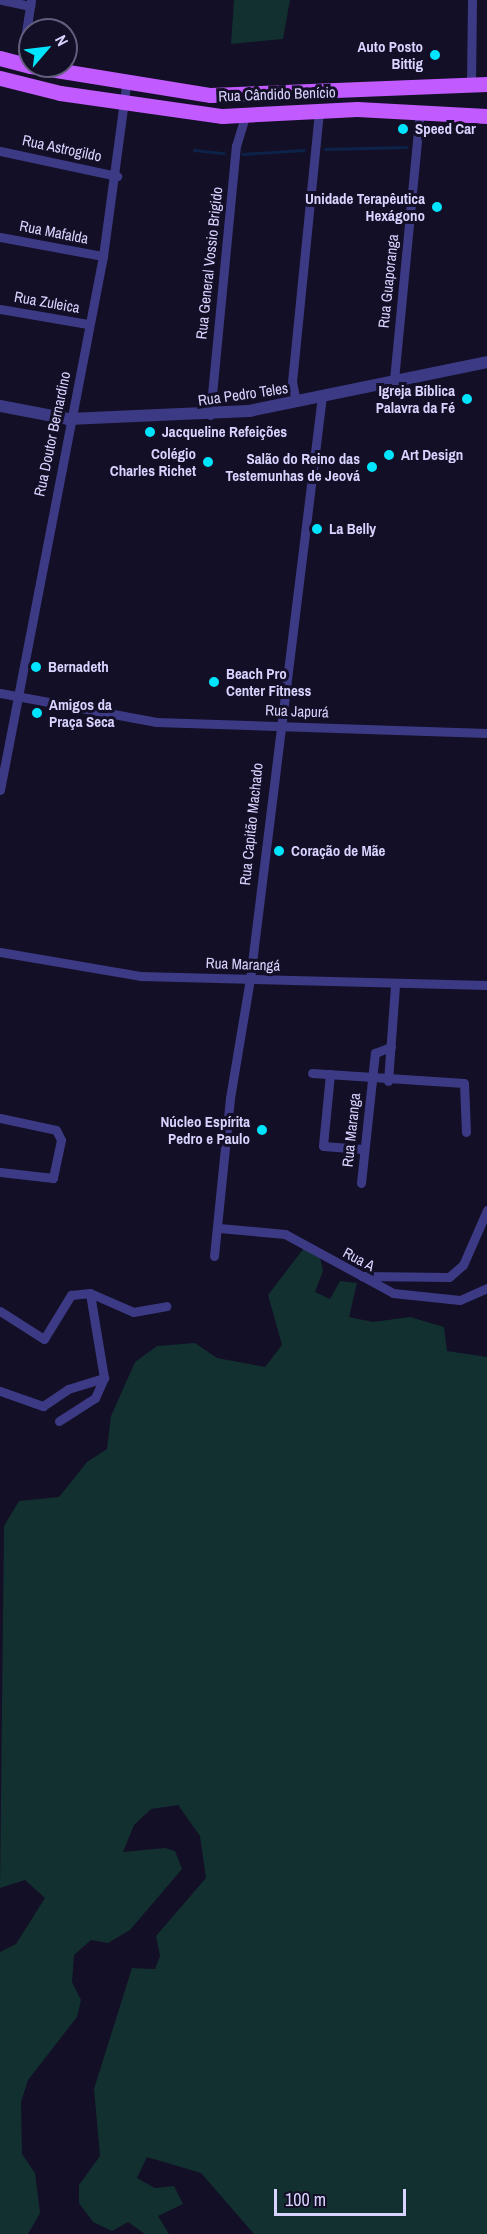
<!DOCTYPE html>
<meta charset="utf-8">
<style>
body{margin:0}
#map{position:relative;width:487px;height:2234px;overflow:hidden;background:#130f26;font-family:"Archivo Narrow",sans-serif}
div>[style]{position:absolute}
.green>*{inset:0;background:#12302f}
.stream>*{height:3px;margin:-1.5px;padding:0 1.5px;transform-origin:1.5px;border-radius:1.5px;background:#0c2248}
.minor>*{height:9px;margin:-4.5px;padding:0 4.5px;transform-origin:4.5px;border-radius:4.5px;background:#3d3a85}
.tertiary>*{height:12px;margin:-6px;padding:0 6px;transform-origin:6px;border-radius:6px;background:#3d3a85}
.primary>*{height:15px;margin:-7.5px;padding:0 7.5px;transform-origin:7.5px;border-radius:7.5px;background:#c25bff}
.dots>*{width:16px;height:16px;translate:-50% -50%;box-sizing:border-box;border:3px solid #130f26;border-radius:50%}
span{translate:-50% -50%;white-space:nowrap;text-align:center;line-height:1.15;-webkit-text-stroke:6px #130f26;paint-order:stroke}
.poi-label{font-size:15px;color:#d9d4ff;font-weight:700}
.right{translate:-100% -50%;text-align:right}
.left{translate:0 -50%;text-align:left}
.street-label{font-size:15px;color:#d9d4ff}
.north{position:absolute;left:18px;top:18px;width:60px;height:60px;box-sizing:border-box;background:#130f26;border:2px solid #625e7d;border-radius:50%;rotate:62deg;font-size:16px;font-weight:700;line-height:24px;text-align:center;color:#d9d4ff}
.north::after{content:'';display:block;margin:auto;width:21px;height:27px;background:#00e5ff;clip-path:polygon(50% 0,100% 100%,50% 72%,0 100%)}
.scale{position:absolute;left:274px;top:2189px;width:132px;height:27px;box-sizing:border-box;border:3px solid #d9d4ff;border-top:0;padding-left:8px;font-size:18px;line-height:21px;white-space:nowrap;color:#d9d4ff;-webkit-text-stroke:4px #130f26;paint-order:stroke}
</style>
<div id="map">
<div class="green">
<i style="clip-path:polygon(234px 0,290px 0,283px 39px,231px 44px)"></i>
<i style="clip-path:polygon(304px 1248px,320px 1257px,323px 1271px,315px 1292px,330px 1299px,340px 1281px,357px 1283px,349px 1317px,373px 1322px,410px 1317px,444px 1327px,447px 1351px,487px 1357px,487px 2234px,254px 2234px,201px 2173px,147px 2157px,137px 2178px,155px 2188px,174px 2186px,183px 2204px,158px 2216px,169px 2234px,145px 2234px,128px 2222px,112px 2231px,93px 2222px,79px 2203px,79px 2185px,100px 2156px,94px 2089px,132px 1968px,155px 1969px,160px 1956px,156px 1936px,206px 1878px,200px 1836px,178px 1805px,151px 1809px,134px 1825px,123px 1852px,165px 1848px,175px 1851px,182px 1869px,130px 1930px,108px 1943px,91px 1940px,74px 1955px,72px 1982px,81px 2000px,77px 2017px,28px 2080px,21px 2102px,22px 2154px,35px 2173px,40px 2213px,28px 2234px,0 2234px,0 1952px,16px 1944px,45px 1898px,25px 1880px,0 1888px,4px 1526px,19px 1501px,59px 1497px,87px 1462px,107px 1449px,111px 1416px,135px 1362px,157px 1346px,195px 1343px,217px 1358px,265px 1367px,282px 1345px,268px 1295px)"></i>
</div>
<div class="stream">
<i style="left:325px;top:149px;width:81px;rotate:-1.4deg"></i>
<i style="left:194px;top:150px;width:30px;rotate:6deg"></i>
<i style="left:242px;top:154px;width:62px;rotate:-3.7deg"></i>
</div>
<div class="minor">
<i style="left:2px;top:0;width:29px;rotate:12deg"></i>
<i style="left:21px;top:64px;width:65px;rotate:-81.1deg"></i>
<i style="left:471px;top:83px;width:83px;rotate:-89.3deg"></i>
<i style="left:0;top:151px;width:120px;rotate:12.1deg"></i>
<i style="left:0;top:237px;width:105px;rotate:10.5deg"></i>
<i style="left:0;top:309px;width:89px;rotate:9.7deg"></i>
<i style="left:394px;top:380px;width:269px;rotate:-84.5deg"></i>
<i style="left:296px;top:402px;width:20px;rotate:-101deg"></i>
<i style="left:292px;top:382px;width:272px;rotate:-84.3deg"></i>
<i style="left:210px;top:415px;width:270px;rotate:-84.5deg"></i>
<i style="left:236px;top:146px;width:31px;rotate:-73deg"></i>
<i style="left:0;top:693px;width:159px;rotate:10.5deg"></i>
<i style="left:156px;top:722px;width:331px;rotate:1.9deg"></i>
<i style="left:0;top:790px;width:544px;rotate:-79.08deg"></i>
<i style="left:103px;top:256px;width:173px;rotate:-82.3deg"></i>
<i style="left:0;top:952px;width:142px;rotate:9.7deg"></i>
<i style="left:140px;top:976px;width:347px;rotate:1.5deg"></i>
<i style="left:312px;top:1073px;width:152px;rotate:3.8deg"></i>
<i style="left:464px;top:1083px;width:49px;rotate:87.7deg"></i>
<i style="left:330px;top:1074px;width:72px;rotate:95.6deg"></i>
<i style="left:323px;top:1146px;width:40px;rotate:4.3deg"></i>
<i style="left:388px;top:1081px;width:96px;rotate:-85.8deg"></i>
<i style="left:0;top:1118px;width:57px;rotate:12.1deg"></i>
<i style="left:56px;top:1130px;width:11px;rotate:63deg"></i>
<i style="left:61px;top:1140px;width:39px;rotate:102deg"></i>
<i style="left:53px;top:1178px;width:53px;rotate:-173.5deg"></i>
<i style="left:361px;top:1183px;width:131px;rotate:-83.9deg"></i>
<i style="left:375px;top:1053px;width:17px;rotate:-21deg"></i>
<i style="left:219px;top:1228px;width:66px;rotate:5.2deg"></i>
<i style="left:285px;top:1234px;width:123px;rotate:28.6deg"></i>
<i style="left:393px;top:1293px;width:67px;rotate:6deg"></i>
<i style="left:460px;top:1300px;width:30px;rotate:-24deg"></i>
<i style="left:214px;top:1256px;width:159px;rotate:-84.2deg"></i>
<i style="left:230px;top:1098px;width:121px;rotate:-80.5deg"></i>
<i style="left:250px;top:979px;width:587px;rotate:-82.96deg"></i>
<i style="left:362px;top:1276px;width:87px;rotate:0.7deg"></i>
<i style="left:449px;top:1277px;width:18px;rotate:-41deg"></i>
<i style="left:463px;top:1265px;width:60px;rotate:-66.4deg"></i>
<i style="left:0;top:1311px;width:52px;rotate:32.5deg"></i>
<i style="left:44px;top:1339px;width:52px;rotate:-58.5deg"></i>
<i style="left:71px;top:1295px;width:19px;rotate:-6deg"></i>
<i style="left:90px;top:1293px;width:47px;rotate:23.8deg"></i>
<i style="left:133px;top:1312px;width:34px;rotate:-10deg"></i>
<i style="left:0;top:1391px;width:46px;rotate:19.2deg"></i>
<i style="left:43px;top:1406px;width:30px;rotate:-34deg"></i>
<i style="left:68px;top:1389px;width:38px;rotate:-17deg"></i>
<i style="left:104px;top:1378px;width:86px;rotate:-99.4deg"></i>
<i style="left:59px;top:1421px;width:43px;rotate:-32.6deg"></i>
<i style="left:95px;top:1398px;width:22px;rotate:-66deg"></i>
</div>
<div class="tertiary">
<i style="left:0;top:406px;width:69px;rotate:10.8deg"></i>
<i style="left:68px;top:419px;width:181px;rotate:-2.5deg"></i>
<i style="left:249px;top:411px;width:243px;rotate:-11.6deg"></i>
</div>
<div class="primary">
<i style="left:0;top:58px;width:31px;rotate:15deg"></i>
<i style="left:31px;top:66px;width:182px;rotate:9.2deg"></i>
<i style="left:211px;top:95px;width:276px;rotate:-2.3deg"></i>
<i style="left:0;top:78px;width:62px;rotate:14deg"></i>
<i style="left:60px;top:93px;width:164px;rotate:8.1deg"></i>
<i style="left:222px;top:116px;width:135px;rotate:-3deg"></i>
<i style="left:357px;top:109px;width:130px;rotate:3.1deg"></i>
</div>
<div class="dots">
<i style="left:435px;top:55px;background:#00e5ff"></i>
<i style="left:403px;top:129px;background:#00e5ff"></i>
<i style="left:437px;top:207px;background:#00e5ff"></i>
<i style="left:467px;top:399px;background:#00e5ff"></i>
<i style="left:150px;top:432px;background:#00e5ff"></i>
<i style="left:389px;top:455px;background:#00e5ff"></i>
<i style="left:208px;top:462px;background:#00e5ff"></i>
<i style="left:372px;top:467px;background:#00e5ff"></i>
<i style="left:317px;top:529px;background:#00e5ff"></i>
<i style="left:36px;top:667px;background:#00e5ff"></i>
<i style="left:214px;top:682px;background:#00e5ff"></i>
<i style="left:37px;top:713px;background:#00e5ff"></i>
<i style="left:279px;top:851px;background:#00e5ff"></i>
<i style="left:262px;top:1130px;background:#00e5ff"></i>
</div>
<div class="poi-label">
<span class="right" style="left:423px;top:55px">Auto Posto<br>Bittig</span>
<span class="left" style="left:415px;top:129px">Speed Car</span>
<span class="right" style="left:425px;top:207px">Unidade Terapêutica<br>Hexágono</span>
<span class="right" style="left:455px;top:399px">Igreja Bíblica<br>Palavra da Fé</span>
<span class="left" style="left:162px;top:432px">Jacqueline Refeições</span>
<span class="right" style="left:196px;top:462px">Colégio<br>Charles Richet</span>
<span class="left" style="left:401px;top:455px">Art Design</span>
<span class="right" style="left:360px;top:467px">Salão do Reino das<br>Testemunhas de Jeová</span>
<span class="left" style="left:329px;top:529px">La Belly</span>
<span class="left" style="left:48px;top:667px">Bernadeth</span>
<span class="left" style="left:226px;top:682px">Beach Pro<br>Center Fitness</span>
<span class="left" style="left:49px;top:713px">Amigos da<br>Praça Seca</span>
<span class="left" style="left:291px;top:851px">Coração de Mãe</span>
<span class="right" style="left:250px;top:1130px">Núcleo Espírita<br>Pedro e Paulo</span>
</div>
<div class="street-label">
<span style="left:277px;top:94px;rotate:-2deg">Rua Cândido Benício</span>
<span style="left:62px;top:148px;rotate:12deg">Rua Astrogildo</span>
<span style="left:54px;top:232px;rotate:11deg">Rua Mafalda</span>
<span style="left:209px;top:263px;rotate:-84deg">Rua General Vossio Brigido</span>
<span style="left:388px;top:281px;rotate:-84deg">Rua Guaporanga</span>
<span style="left:47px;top:302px;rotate:10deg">Rua Zuleica</span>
<span style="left:243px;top:394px;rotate:-8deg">Rua Pedro Teles</span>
<span style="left:52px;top:434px;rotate:-78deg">Rua Doutor Bernardino</span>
<span style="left:297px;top:711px;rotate:2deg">Rua Japurá</span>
<span style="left:251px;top:824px;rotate:-84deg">Rua Capitão Machado</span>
<span style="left:243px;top:964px;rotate:2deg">Rua Marangá</span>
<span style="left:351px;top:1130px;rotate:-84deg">Rua Maranga</span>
<span style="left:359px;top:1259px;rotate:28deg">Rua A</span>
</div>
<div class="north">N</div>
<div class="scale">100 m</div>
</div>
